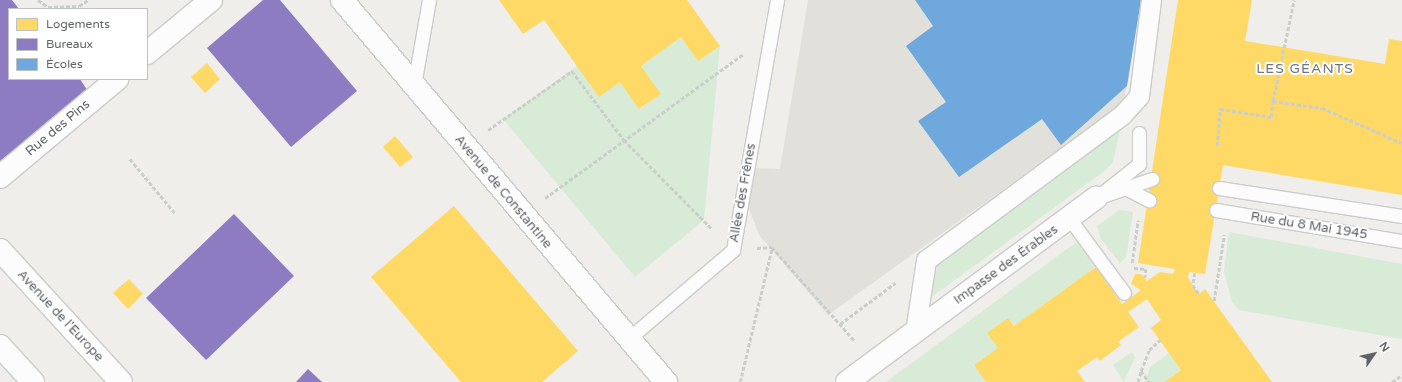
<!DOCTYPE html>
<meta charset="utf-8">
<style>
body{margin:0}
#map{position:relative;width:1402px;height:382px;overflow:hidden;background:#efeeea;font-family:"Varela Round",sans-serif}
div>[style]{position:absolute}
.education>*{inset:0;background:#e2e0da}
.green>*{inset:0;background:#d8ebd6}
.homes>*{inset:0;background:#ffd966}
.offices>*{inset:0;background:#8e7cc3}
.schools>*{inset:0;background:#6fa8dc}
.path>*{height:2.5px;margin-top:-1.25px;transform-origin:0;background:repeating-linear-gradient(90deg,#cacfcc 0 4px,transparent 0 6px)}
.roads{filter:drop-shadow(1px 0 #cbcccc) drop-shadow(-1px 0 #cbcccc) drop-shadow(0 1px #cbcccc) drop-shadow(0 -1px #cbcccc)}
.service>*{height:13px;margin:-6.5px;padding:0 6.5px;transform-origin:6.5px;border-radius:6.5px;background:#fdfcfc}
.pedestrian>*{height:19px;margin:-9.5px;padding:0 9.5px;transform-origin:9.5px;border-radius:9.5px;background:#fdfcfc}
.minor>*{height:22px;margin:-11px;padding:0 11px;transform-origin:11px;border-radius:11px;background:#fdfcfc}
.secondary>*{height:22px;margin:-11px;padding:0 11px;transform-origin:11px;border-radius:11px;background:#fdfcfc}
span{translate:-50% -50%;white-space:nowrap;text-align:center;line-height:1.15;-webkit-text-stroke:4px #fff;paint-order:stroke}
.street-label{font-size:13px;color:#5f6368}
.neighbourhood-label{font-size:14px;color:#70757a;letter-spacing:1px}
.legend{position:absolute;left:8px;top:8px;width:140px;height:72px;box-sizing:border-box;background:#fff;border:1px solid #bfc1c3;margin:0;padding:5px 7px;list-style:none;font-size:12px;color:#5f6368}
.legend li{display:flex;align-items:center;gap:8px;height:20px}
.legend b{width:20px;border:1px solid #bfc1c3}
.north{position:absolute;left:1354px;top:334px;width:40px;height:40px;-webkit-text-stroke:3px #fff;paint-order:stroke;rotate:56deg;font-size:11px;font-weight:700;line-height:16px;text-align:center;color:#5f6368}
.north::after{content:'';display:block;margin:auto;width:14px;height:18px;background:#5f6368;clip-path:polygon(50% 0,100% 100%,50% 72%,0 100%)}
</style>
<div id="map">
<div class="education">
<i style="clip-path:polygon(808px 0,1141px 0,1124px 103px,828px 315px,759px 235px,747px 203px,753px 168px,780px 169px)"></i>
</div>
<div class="green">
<i style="clip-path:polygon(681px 37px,698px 61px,720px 46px,704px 220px,635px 277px,503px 119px,577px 66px,620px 82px,640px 109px,661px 94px,641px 66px)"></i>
<i style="clip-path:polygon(1120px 130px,1113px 162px,1107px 169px,929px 299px,939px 259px)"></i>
<i style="clip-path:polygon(1119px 210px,1133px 212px,1126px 258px,1120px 263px,1101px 239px,1097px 226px)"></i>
<i style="clip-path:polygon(1229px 232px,1402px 264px,1402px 339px,1239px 310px,1232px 302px,1224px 271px)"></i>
<i style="clip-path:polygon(1078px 241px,1096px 267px,1014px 326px,1008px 318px,987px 333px,998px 348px,974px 365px,986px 382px,886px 382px)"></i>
<i style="clip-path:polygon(1132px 352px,1135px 357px,1124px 382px,1113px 365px)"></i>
<i style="clip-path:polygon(1169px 353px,1181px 370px,1165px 382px,1145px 382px,1150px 367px)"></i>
</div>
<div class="homes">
<i style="clip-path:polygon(499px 0,687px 0,720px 46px,698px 61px,681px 37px,641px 66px,661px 94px,639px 109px,620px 82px,599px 97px,544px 20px,523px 34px)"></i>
<i style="clip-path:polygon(1178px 0,1252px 0,1245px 41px,1385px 64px,1389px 39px,1402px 41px,1402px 195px,1223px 165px,1205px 274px,1189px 272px,1188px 278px,1199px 294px,1205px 289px,1272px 382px,1165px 382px,1181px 370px,1151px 328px,1161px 320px,1147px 299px,1128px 312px,1139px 327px,1118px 342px,1121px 345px,1100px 361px,1097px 357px,1077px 371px,1085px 382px,986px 382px,974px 365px,998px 348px,987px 333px,1008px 318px,1014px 326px,1096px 267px,1122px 304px,1141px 290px,1131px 284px,1135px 274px,1141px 274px,1147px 281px,1160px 272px,1173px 274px,1175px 269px,1138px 263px)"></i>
<i style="clip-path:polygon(207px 63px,220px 79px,205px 93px,191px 77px)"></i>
<i style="clip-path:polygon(395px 136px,413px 157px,400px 167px,383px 147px)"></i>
<i style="clip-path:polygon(454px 206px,578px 351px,542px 382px,461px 382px,371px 277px)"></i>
<i style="clip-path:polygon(129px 279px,143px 294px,128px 309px,113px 293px)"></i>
</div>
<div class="offices">
<i style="clip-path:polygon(0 0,12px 0,19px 9px,9px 9px,9px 79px,80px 79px,91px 96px,0 161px)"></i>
<i style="clip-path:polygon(263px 0,280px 0,357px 91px,291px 147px,207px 48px)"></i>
<i style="clip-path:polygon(234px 214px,294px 276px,206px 360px,146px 298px)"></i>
<i style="clip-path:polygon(308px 369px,322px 382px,296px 382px)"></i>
</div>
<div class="schools">
<i style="clip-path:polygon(915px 0,1141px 0,1127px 86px,1061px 145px,1042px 119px,959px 177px,918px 121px,946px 102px,906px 46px,933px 26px)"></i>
</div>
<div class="path">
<i style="left:38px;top:0;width:12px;rotate:35deg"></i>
<i style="left:48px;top:7px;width:31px;rotate:-2deg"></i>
<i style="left:79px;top:6px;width:11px;rotate:-34deg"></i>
<i style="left:1273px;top:101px;width:103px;rotate:-78.3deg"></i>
<i style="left:488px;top:130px;width:103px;rotate:-35.1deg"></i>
<i style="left:572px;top:71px;width:86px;rotate:53deg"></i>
<i style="left:624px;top:140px;width:125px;rotate:45.3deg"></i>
<i style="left:1217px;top:146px;width:37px;rotate:-85deg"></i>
<i style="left:1220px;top:109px;width:52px;rotate:8.9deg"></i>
<i style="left:1271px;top:117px;width:16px;rotate:-83deg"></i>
<i style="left:1273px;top:101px;width:49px;rotate:8.1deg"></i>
<i style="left:1322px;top:108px;width:87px;rotate:23.6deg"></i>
<i style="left:130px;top:159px;width:70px;rotate:50.2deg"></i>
<i style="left:545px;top:198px;width:245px;rotate:-36deg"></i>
<i style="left:757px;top:248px;width:15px;rotate:-4deg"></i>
<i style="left:772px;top:247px;width:125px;rotate:48.6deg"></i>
<i style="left:1132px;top:263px;width:43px;rotate:-82.1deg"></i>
<i style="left:1134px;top:268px;width:12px;rotate:5deg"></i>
<i style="left:1146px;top:269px;width:9px;rotate:96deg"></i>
<i style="left:1195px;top:273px;width:12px;rotate:99deg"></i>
<i style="left:1193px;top:285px;width:11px;rotate:56deg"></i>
<i style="left:1214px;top:301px;width:67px;rotate:-81.4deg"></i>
<i style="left:840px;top:324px;width:69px;rotate:-36.7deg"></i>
<i style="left:1141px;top:371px;width:22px;rotate:-69deg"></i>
<i style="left:1149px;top:350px;width:15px;rotate:-42deg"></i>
<i style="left:740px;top:382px;width:138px;rotate:-76.6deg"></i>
<i style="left:1138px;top:382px;width:11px;rotate:-75deg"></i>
<i style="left:1141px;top:371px;width:14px;rotate:54deg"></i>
<i style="left:1392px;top:382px;width:12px;rotate:-35deg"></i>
</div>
<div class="roads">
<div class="service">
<i style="left:414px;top:85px;width:86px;rotate:-80deg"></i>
<i style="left:1219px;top:188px;width:185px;rotate:8.7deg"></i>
<i style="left:1127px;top:189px;width:25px;rotate:27deg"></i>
<i style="left:1102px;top:196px;width:53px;rotate:-18.8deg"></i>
<i style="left:1096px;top:198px;width:55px;rotate:-38.3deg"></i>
<i style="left:1139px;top:164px;width:31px;rotate:-90deg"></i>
<i style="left:1216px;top:210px;width:189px;rotate:9.5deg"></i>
<i style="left:1069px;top:218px;width:93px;rotate:53.7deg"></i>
<i style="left:628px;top:339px;width:138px;rotate:-40.3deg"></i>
<i style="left:733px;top:250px;width:254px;rotate:-80deg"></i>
</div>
<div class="pedestrian">
<i style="left:915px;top:332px;width:73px;rotate:-81.3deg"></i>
<i style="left:926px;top:260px;width:244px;rotate:-36.5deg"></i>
<i style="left:1122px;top:115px;width:25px;rotate:-48deg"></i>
<i style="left:1139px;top:96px;width:97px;rotate:-82.9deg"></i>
</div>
<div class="minor">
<i style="left:342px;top:0;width:501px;rotate:49.7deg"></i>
<i style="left:147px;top:53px;width:83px;rotate:-39.6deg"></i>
<i style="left:0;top:177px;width:153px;rotate:-39.9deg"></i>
<i style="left:847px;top:382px;width:310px;rotate:-36.5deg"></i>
</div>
<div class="secondary">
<i style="left:0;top:250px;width:179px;rotate:47.5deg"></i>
<i style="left:0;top:346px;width:49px;rotate:47.5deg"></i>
</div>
</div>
<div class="street-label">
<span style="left:58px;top:128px;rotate:-40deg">Rue des Pins</span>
<span style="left:503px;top:192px;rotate:50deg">Avenue de Constantine</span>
<span style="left:743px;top:193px;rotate:-80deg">Allée des Frênes</span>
<span style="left:1309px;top:226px;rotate:9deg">Rue du 8 Mai 1945</span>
<span style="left:1006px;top:265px;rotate:-36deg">Impasse des Érables</span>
<span style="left:60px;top:316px;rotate:47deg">Avenue de l'Europe</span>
</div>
<div class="neighbourhood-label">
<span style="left:1305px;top:69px">LES GÉANTS</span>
</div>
<ul class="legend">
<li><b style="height:11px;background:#ffd966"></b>Logements</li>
<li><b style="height:11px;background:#8e7cc3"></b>Bureaux</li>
<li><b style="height:11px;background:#6fa8dc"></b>Écoles</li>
</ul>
<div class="north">N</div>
</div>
